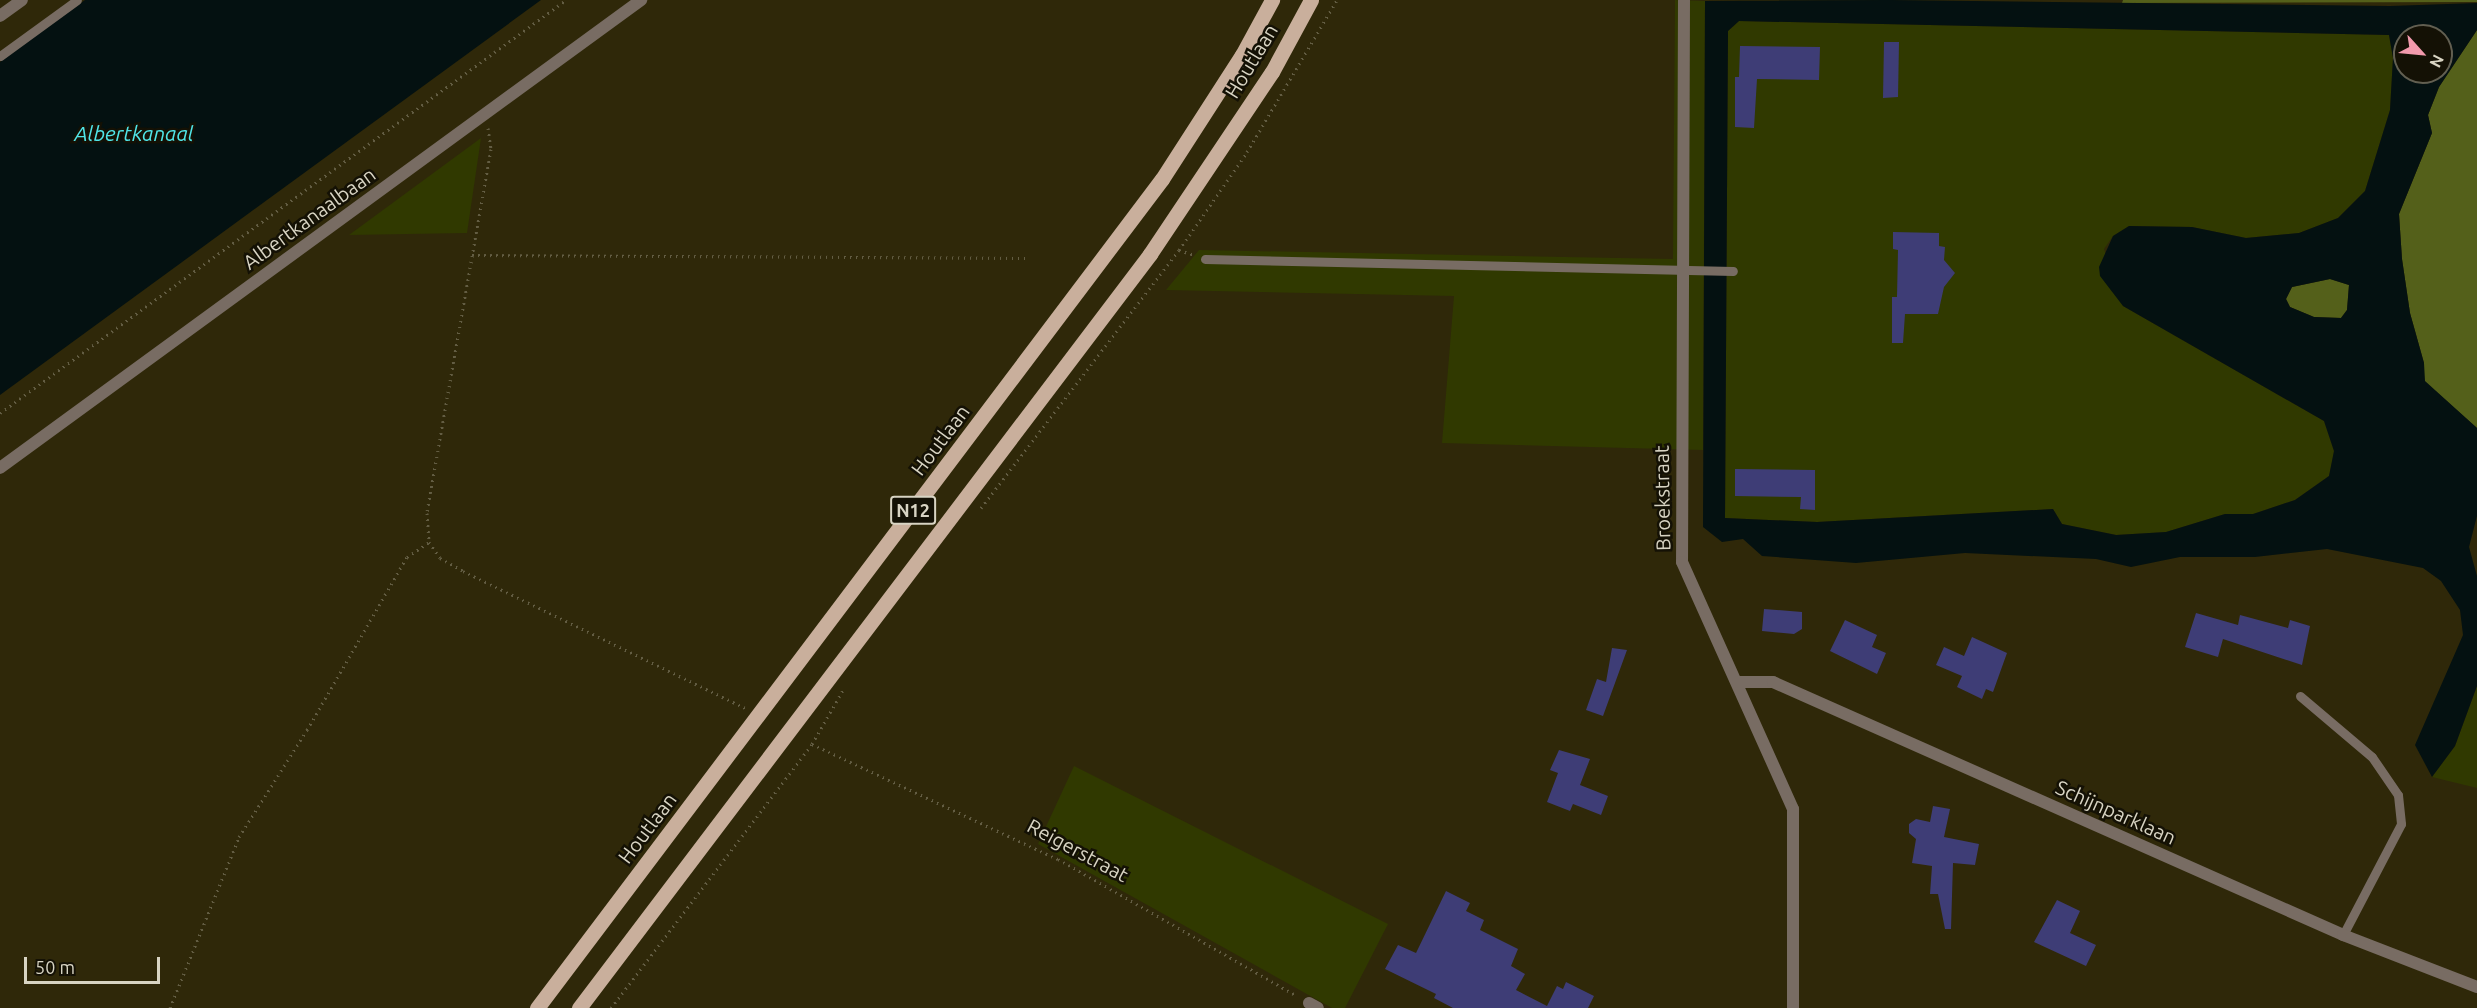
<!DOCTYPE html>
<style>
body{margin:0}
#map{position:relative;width:2477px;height:1008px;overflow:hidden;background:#2f2809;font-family:Ubuntu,sans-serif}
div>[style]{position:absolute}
.green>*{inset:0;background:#303900}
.forest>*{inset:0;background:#54601a}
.water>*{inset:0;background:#041111}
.building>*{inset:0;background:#3e3d76}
.path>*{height:3px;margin-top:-1.5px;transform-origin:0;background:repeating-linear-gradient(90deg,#635d43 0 1.5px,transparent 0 6px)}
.service>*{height:9px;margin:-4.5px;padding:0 4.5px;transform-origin:4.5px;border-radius:4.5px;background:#786c63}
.minor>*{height:12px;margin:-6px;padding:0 6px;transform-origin:6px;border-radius:6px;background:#786c63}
.tertiary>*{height:12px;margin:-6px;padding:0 6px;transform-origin:6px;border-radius:6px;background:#786c63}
.primary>*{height:15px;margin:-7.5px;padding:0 7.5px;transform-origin:7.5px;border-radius:7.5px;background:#c9af9c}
span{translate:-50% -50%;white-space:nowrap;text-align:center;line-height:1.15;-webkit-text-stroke:5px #141105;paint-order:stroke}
.shield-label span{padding:2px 4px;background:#141105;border:2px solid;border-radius:4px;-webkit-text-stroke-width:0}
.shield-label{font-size:18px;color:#d8d4c3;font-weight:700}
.street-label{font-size:20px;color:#d8d4c3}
.water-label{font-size:21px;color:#50e5e8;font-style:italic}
.north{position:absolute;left:2393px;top:24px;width:60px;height:60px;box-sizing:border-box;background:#141105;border:2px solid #625f51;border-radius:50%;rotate:117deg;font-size:16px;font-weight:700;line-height:24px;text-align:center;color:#d8d4c3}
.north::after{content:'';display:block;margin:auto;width:21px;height:27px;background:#f29aad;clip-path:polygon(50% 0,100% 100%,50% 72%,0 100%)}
.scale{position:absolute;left:24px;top:957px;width:136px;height:27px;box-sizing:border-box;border:3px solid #d8d4c3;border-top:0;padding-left:8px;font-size:18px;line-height:21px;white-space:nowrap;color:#d8d4c3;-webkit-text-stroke:4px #141105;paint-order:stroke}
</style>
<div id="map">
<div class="green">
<i style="clip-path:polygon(1675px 0,1705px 1px,1703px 450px,1442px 443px,1454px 296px,1166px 290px,1199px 250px,1673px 259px)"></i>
<i style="clip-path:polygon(1739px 21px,2389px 35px,2393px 58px,2390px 110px,2365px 191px,2338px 218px,2299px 233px,2246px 238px,2192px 227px,2129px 226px,2113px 236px,2104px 249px,2123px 306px,2324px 421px,2334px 451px,2329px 476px,2295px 500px,2253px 514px,2225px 514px,2166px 532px,2117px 535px,2062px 524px,2053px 509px,1817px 522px,1725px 518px,1728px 31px)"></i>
<i style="clip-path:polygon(481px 138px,467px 233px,349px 235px)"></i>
<i style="clip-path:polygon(2477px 686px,2477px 788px,2432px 777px,2455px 746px)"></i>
<i style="clip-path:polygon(1074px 766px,1388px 924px,1345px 1008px,1332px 1008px,1038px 844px)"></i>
</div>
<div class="forest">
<i style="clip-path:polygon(2123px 0,2477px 0,2477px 2px,2122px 3px)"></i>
<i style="clip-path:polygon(2477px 30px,2477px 428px,2424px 381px,2424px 363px,2410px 313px,2402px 259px,2399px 214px,2432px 133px,2428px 115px,2439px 87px)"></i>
<i style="clip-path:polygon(2330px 279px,2349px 285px,2347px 310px,2341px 318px,2314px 317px,2290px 307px,2286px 299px,2292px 287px)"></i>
</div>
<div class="water">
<i style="clip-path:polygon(85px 0,541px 0,0 395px,0 62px)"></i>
<i style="clip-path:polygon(evenodd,1889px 0,2390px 6px,2477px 3px,2477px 30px,2439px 87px,2428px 115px,2432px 133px,2399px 214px,2402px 259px,2410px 313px,2424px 363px,2425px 381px,2477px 428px,2477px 516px,2469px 547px,2477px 576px,2477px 686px,2455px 746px,2432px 777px,2415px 745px,2463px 635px,2460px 610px,2441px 581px,2423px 568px,2327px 549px,2255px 557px,2180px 557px,2131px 567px,2096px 559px,1965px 553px,1856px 563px,1762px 556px,1743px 539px,1722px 542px,1703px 527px,1705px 1px,1889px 0,1739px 21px,2389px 35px,2393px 58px,2390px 110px,2365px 191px,2338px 218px,2299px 233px,2246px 238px,2192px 227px,2129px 226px,2113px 236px,2099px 267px,2100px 276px,2123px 306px,2324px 421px,2334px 451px,2329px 476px,2295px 500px,2253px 514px,2225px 514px,2166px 532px,2116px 535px,2062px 524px,2053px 509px,1817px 522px,1725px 518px,1728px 31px,1739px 21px,1889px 0,2405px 36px,2441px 36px,2441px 72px,2405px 72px,2405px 36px,1889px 0,2330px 279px,2349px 285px,2347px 310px,2341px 318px,2314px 317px,2290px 307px,2286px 299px,2292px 287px,2330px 279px)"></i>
</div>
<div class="building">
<i style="clip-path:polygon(1884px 42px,1899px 42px,1898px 97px,1883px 98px)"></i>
<i style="clip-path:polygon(1740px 46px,1820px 47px,1819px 80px,1757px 79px,1754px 128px,1735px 127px,1735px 77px,1739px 77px)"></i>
<i style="clip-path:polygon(1893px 232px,1939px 233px,1939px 246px,1945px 247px,1944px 260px,1955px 273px,1944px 287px,1938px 314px,1905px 314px,1903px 343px,1892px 343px,1892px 297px,1897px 297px,1898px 250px,1893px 249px)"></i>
<i style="clip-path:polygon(1735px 469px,1815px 470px,1815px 510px,1800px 509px,1801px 497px,1735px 496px)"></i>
<i style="clip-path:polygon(1764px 609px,1802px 612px,1802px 629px,1794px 634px,1762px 631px)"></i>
<i style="clip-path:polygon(2196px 613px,2238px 625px,2240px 615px,2288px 628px,2290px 620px,2310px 626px,2302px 665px,2223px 639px,2218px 657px,2185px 647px)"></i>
<i style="clip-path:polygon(1845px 620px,1877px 635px,1872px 647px,1886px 653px,1877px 674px,1830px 651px)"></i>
<i style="clip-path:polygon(1972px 637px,2007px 653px,1993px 692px,1986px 689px,1982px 699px,1957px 687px,1962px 676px,1936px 665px,1944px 647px,1964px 656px)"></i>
<i style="clip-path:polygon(1612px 648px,1627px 650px,1603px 716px,1586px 710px,1597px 679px,1606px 682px)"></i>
<i style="clip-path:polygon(1559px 750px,1590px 759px,1580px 785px,1608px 796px,1601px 815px,1573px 804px,1570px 811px,1547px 802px,1558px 773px,1550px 770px)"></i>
<i style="clip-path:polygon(1933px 806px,1950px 809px,1944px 837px,1979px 844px,1975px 865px,1953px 863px,1951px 929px,1945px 929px,1938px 894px,1930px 894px,1932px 866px,1912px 863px,1916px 839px,1909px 833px,1909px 824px,1916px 819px,1930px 822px)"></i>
<i style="clip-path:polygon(1446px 891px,1470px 903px,1466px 911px,1484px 920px,1480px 930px,1518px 949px,1511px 966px,1525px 974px,1516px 990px,1547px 1006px,1557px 986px,1563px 989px,1566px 982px,1594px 996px,1588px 1008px,1453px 1008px,1434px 998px,1436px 994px,1385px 969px,1398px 945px,1416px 953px)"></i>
<i style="clip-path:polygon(2057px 900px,2080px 911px,2070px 933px,2096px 945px,2086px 966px,2034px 942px)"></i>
</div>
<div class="path">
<i style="left:488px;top:128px;width:21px;rotate:82deg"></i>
<i style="left:491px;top:149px;width:370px;rotate:100deg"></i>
<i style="left:427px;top:513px;width:29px;rotate:86deg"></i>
<i style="left:429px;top:542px;width:19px;rotate:55deg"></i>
<i style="left:440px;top:558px;width:26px;rotate:29deg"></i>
<i style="left:463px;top:571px;width:314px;rotate:25.9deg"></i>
<i style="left:1179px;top:250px;width:16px;rotate:18deg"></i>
<i style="left:472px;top:255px;width:558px;rotate:0.31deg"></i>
<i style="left:0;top:413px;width:701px;rotate:-36.12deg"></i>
<i style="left:981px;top:508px;width:325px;rotate:-52.5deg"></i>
<i style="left:1179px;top:250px;width:119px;rotate:-55.2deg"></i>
<i style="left:1247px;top:152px;width:177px;rotate:-59.4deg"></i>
<i style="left:812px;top:744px;width:272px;rotate:25.1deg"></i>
<i style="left:1058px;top:859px;width:275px;rotate:29.8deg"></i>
<i style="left:170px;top:1008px;width:184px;rotate:-68deg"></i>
<i style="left:239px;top:837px;width:127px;rotate:-57.6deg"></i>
<i style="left:307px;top:730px;width:200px;rotate:-60deg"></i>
<i style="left:407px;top:557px;width:27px;rotate:-34deg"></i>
<i style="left:611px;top:1008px;width:332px;rotate:-52.7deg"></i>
<i style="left:812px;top:744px;width:62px;rotate:-60.1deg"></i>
</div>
<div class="service">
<i style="left:0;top:56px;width:95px;rotate:-36deg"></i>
<i style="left:1205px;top:259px;width:528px;rotate:1.3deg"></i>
<i style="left:2300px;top:696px;width:94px;rotate:40.3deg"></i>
<i style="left:2372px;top:757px;width:46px;rotate:55.6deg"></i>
<i style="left:2398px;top:795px;width:29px;rotate:84deg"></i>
<i style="left:2401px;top:824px;width:125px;rotate:117.6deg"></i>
</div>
<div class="minor">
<i style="left:1684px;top:0;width:562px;rotate:90.2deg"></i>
<i style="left:1682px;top:562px;width:271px;rotate:65.8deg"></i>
<i style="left:1793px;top:809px;width:199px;rotate:90deg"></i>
<i style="left:0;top:16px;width:27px;rotate:-36deg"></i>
<i style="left:1738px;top:682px;width:35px"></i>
<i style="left:1773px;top:682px;width:624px;rotate:23.93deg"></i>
<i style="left:2343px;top:935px;width:144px;rotate:21.2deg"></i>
<i style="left:1309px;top:1003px;width:10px;rotate:29deg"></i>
</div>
<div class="tertiary">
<i style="left:0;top:468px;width:794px;rotate:-36.13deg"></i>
</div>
<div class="primary">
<i style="left:537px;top:1008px;width:1038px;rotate:-52.99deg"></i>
<i style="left:1162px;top:179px;width:148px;rotate:-57.2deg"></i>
<i style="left:1242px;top:55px;width:63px;rotate:-61.4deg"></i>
<i style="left:579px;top:1008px;width:946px;rotate:-52.86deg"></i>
<i style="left:1150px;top:254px;width:219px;rotate:-56.2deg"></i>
<i style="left:1272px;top:72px;width:82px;rotate:-61.6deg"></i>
</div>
<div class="shield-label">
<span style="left:913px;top:510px">N12</span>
</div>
<div class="street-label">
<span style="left:1251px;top:61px;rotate:-59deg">Houtlaan</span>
<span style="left:309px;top:218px;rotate:-36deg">Albertkanaalbaan</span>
<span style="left:940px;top:440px;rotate:-53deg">Houtlaan</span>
<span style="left:1662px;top:498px;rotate:-91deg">Broekstraat</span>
<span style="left:2116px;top:812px;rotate:24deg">Schijnparklaan</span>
<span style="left:647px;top:828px;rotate:-53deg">Houtlaan</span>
<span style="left:1078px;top:850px;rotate:28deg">Reigerstraat</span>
</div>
<div class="water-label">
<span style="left:134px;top:133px">Albertkanaal</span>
</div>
<div class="north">N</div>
<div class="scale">50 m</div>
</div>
